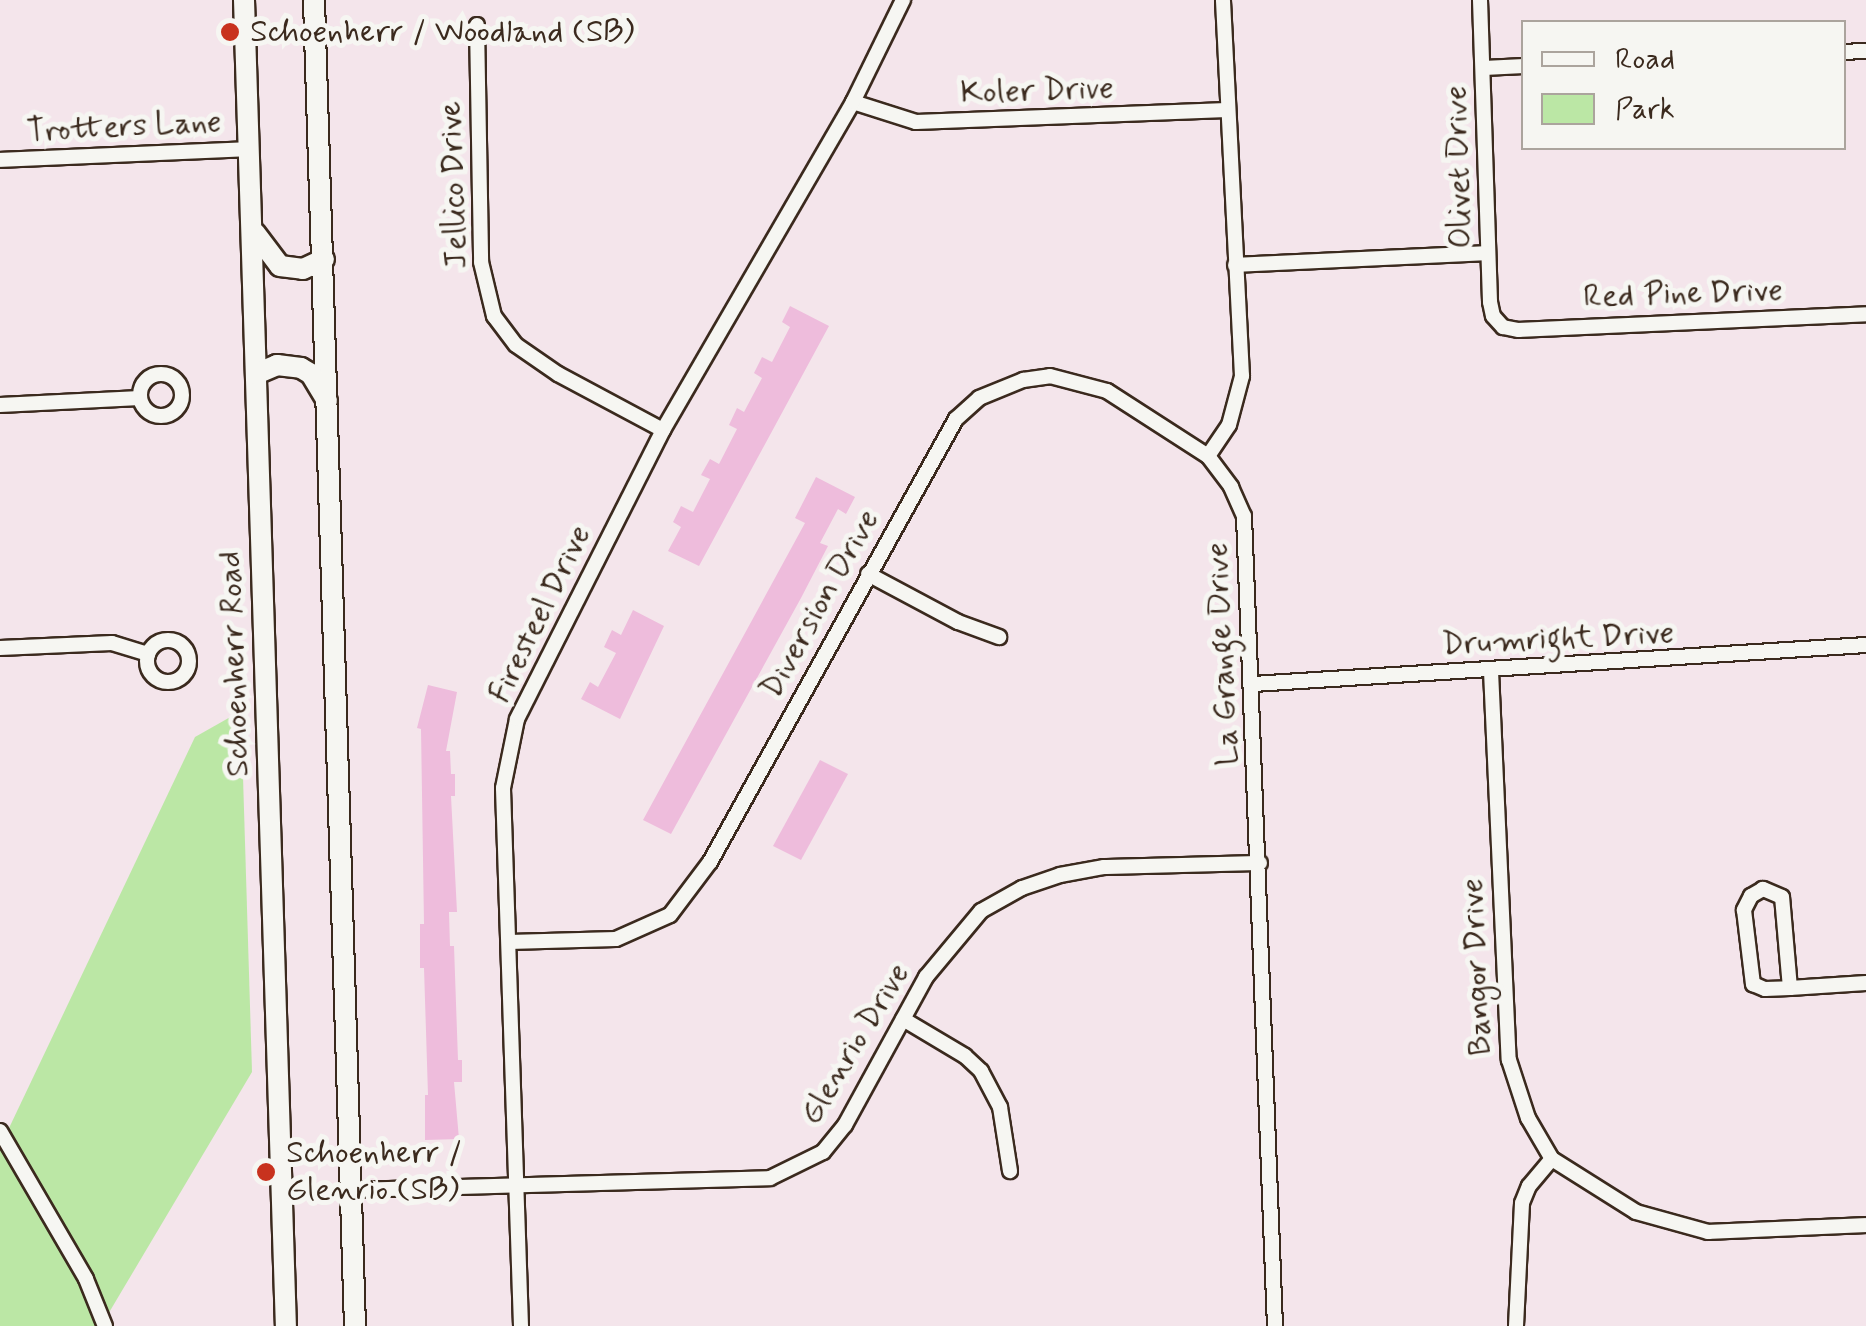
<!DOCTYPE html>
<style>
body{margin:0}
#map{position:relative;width:1866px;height:1326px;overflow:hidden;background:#f4e5eb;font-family:Mynerve,sans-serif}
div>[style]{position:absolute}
.green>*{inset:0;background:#bbe7a5}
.building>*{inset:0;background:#eebcdc}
.roads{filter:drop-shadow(2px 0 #3b2a1e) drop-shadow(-2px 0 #3b2a1e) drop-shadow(0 2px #3b2a1e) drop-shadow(0 -2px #3b2a1e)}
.street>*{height:14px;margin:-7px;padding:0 7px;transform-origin:7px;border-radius:7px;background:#f6f6f2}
.street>.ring{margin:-7px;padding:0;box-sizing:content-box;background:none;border:14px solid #f6f6f2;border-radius:50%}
.secondary>*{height:20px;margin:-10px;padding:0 10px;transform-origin:10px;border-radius:10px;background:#f6f6f2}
.dots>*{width:28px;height:28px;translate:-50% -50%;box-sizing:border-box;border:5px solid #f6f6f2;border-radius:50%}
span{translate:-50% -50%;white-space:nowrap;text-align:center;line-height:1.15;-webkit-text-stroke:10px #f6f6f2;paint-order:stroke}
.poi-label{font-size:32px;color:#3b2a1e}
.left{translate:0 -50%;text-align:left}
.street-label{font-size:32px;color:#3b2a1e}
.legend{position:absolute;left:1521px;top:20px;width:325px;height:130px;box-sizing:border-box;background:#f6f6f2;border:2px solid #aba49d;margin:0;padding:12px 18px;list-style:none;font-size:30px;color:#3b2a1e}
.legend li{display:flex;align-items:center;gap:20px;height:50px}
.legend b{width:50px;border:2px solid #aba49d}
</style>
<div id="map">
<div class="green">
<i style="clip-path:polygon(241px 711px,252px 1072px,101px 1326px,0 1326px,0 1147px,195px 737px)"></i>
</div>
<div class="building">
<i style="clip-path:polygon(790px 306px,829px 326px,699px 566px,668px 551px,681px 527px,673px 522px,681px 506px,693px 512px,710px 479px,701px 475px,710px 459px,719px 464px,737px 429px,729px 425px,737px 408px,744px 412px,762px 378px,754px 373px,762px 357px,772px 362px,790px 327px,782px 322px)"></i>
<i style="clip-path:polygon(816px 477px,855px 497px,846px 514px,838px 509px,820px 543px,828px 546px,801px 598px,671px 834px,643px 820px,805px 523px,795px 518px)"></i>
<i style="clip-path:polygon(633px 610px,664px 626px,620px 719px,581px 699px,590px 682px,598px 687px,616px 653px,604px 647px,612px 630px,621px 635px)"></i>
<i style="clip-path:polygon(428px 685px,457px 692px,446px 751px,450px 751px,451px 774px,455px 774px,455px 796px,451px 796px,457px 912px,449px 912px,450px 946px,454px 946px,458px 1060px,462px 1060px,462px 1082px,454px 1082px,459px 1139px,425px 1140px,425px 1095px,428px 1095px,424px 968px,420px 968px,420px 924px,424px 924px,421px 729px,417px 728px)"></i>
<i style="clip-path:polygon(820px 760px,848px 774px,801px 860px,773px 846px)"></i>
</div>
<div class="roads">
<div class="street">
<i style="left:1480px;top:0;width:302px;rotate:88.1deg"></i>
<i style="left:1490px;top:302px;width:14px;rotate:78deg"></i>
<i style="left:1493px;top:316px;width:15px;rotate:48deg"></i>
<i style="left:1503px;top:327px;width:16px;rotate:11deg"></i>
<i style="left:1519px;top:330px;width:347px;rotate:-2.6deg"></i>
<i style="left:477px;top:25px;width:237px;rotate:89deg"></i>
<i style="left:481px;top:262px;width:56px;rotate:76.5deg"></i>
<i style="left:494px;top:316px;width:36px;rotate:53deg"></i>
<i style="left:516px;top:345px;width:51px;rotate:34.6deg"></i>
<i style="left:558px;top:374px;width:119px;rotate:28.1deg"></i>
<i style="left:1844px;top:52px;width:22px;rotate:-3deg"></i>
<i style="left:1484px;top:68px;width:40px;rotate:-2.9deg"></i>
<i style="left:853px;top:102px;width:66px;rotate:17.6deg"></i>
<i style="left:916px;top:122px;width:311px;rotate:-2.2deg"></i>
<i style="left:0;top:160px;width:250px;rotate:-2.5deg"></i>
<i style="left:1235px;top:265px;width:253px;rotate:-2.7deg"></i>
<i class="ring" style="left:140px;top:374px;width:28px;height:28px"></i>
<i style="left:0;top:405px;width:140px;rotate:-2.9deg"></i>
<i style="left:1208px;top:456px;width:37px;rotate:-56deg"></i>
<i style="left:1229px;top:425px;width:51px;rotate:-75.1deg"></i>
<i style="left:1242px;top:376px;width:376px;rotate:-92.9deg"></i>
<i style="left:868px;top:574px;width:102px;rotate:28.1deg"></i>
<i style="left:958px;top:622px;width:44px;rotate:20.1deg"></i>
<i class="ring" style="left:147px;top:640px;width:28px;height:28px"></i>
<i style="left:0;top:648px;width:112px;rotate:-2.6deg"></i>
<i style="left:112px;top:643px;width:38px;rotate:17deg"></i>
<i style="left:1491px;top:671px;width:389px;rotate:87.4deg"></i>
<i style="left:1509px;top:1060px;width:61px;rotate:71.9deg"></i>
<i style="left:1528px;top:1118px;width:48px;rotate:59.7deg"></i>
<i style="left:1552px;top:1159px;width:99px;rotate:32.2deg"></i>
<i style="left:1636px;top:1212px;width:75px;rotate:15.5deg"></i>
<i style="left:1708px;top:1232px;width:158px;rotate:-2.5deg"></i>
<i style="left:1253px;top:684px;width:614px;rotate:-3.64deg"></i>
<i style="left:509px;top:942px;width:107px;rotate:-1.6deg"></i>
<i style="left:616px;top:939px;width:59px;rotate:-24deg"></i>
<i style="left:670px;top:915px;width:66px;rotate:-53deg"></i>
<i style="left:710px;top:862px;width:507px;rotate:-60.96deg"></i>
<i style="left:956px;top:419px;width:31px;rotate:-42deg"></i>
<i style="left:979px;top:398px;width:48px;rotate:-22.2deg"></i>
<i style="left:1023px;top:380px;width:27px;rotate:-8deg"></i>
<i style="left:1050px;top:376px;width:59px;rotate:14.7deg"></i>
<i style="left:1107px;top:391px;width:120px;rotate:32.8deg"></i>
<i style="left:1208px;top:456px;width:39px;rotate:53deg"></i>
<i style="left:1231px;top:487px;width:32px;rotate:66deg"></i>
<i style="left:1244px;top:516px;width:811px;rotate:87.81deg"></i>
<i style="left:1790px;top:988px;width:91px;rotate:-95deg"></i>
<i style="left:1782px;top:897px;width:21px;rotate:-157deg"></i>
<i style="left:1763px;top:889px;width:14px;rotate:150deg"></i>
<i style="left:1751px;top:896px;width:16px;rotate:117deg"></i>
<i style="left:1744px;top:910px;width:75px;rotate:83.1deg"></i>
<i style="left:1753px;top:984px;width:13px;rotate:23deg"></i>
<i style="left:1765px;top:989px;width:25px;rotate:-2deg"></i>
<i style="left:1790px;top:988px;width:76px;rotate:-3.8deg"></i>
<i style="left:903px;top:1019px;width:72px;rotate:30.8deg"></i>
<i style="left:965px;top:1056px;width:22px;rotate:43deg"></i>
<i style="left:981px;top:1071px;width:41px;rotate:62.2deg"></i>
<i style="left:1000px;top:1107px;width:65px;rotate:81.1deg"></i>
<i style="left:0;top:1131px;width:171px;rotate:59.8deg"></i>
<i style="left:86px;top:1279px;width:51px;rotate:68deg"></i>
<i style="left:351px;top:1190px;width:419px;rotate:-1.6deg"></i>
<i style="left:770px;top:1178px;width:59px;rotate:-26.1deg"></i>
<i style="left:823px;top:1152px;width:35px;rotate:-51deg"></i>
<i style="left:845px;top:1125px;width:169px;rotate:-61.3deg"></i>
<i style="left:926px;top:977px;width:86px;rotate:-50.2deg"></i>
<i style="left:981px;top:911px;width:47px;rotate:-29.3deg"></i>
<i style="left:1022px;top:888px;width:40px;rotate:-18.9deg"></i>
<i style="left:1060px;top:875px;width:45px;rotate:-10.3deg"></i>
<i style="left:1104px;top:867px;width:156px;rotate:-1.5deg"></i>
<i style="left:521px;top:1326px;width:538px;rotate:-91.92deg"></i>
<i style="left:503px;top:788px;width:70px;rotate:-78.5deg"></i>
<i style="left:517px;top:719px;width:324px;rotate:-63.2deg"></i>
<i style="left:663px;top:430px;width:379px;rotate:-59.9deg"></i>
<i style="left:853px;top:102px;width:114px;rotate:-63.9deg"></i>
<i style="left:1516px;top:1326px;width:123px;rotate:-87.2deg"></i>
<i style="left:1522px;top:1203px;width:18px;rotate:-68deg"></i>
<i style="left:1529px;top:1186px;width:35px;rotate:-50deg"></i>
</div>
<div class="secondary">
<i style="left:244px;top:0;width:1327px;rotate:88.19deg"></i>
<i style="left:314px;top:0;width:1327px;rotate:88.23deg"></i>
<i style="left:255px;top:233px;width:41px;rotate:52.9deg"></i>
<i style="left:280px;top:266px;width:23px;rotate:7deg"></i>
<i style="left:303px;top:269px;width:23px;rotate:-25deg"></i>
<i style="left:256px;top:374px;width:23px;rotate:-23deg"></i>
<i style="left:277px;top:365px;width:24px;rotate:7deg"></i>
<i style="left:301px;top:368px;width:12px;rotate:31deg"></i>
<i style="left:311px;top:374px;width:31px;rotate:59deg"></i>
</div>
</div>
<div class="dots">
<i style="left:230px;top:32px;background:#c8321e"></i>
<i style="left:266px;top:1172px;background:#c8321e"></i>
</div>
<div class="poi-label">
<span class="left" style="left:250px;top:32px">Schoenherr / Woodland (SB)</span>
<span class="left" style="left:286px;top:1172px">Schoenherr /<br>Glenrio (SB)</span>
</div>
<div class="street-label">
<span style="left:1037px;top:91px;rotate:-2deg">Koler Drive</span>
<span style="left:124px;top:127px;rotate:-3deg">Trotters Lane</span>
<span style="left:1459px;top:167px;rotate:-92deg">Olivet Drive</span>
<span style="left:454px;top:185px;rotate:-92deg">Jellico Drive</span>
<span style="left:1683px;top:294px;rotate:-2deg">Red Pine Drive</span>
<span style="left:820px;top:604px;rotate:-61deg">Diversion Drive</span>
<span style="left:540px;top:614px;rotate:-64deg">Firesteel Drive</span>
<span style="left:1558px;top:639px;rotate:-3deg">Drumright Drive</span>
<span style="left:1223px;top:654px;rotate:-93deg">La Grange Drive</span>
<span style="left:235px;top:664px;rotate:-92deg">Schoenherr Road</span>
<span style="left:1477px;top:967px;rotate:-93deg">Bangor Drive</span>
<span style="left:855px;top:1044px;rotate:-59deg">Glenrio Drive</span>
</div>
<ul class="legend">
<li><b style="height:12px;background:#f6f6f2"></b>Road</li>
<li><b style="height:28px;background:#bbe7a5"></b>Park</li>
</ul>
</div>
